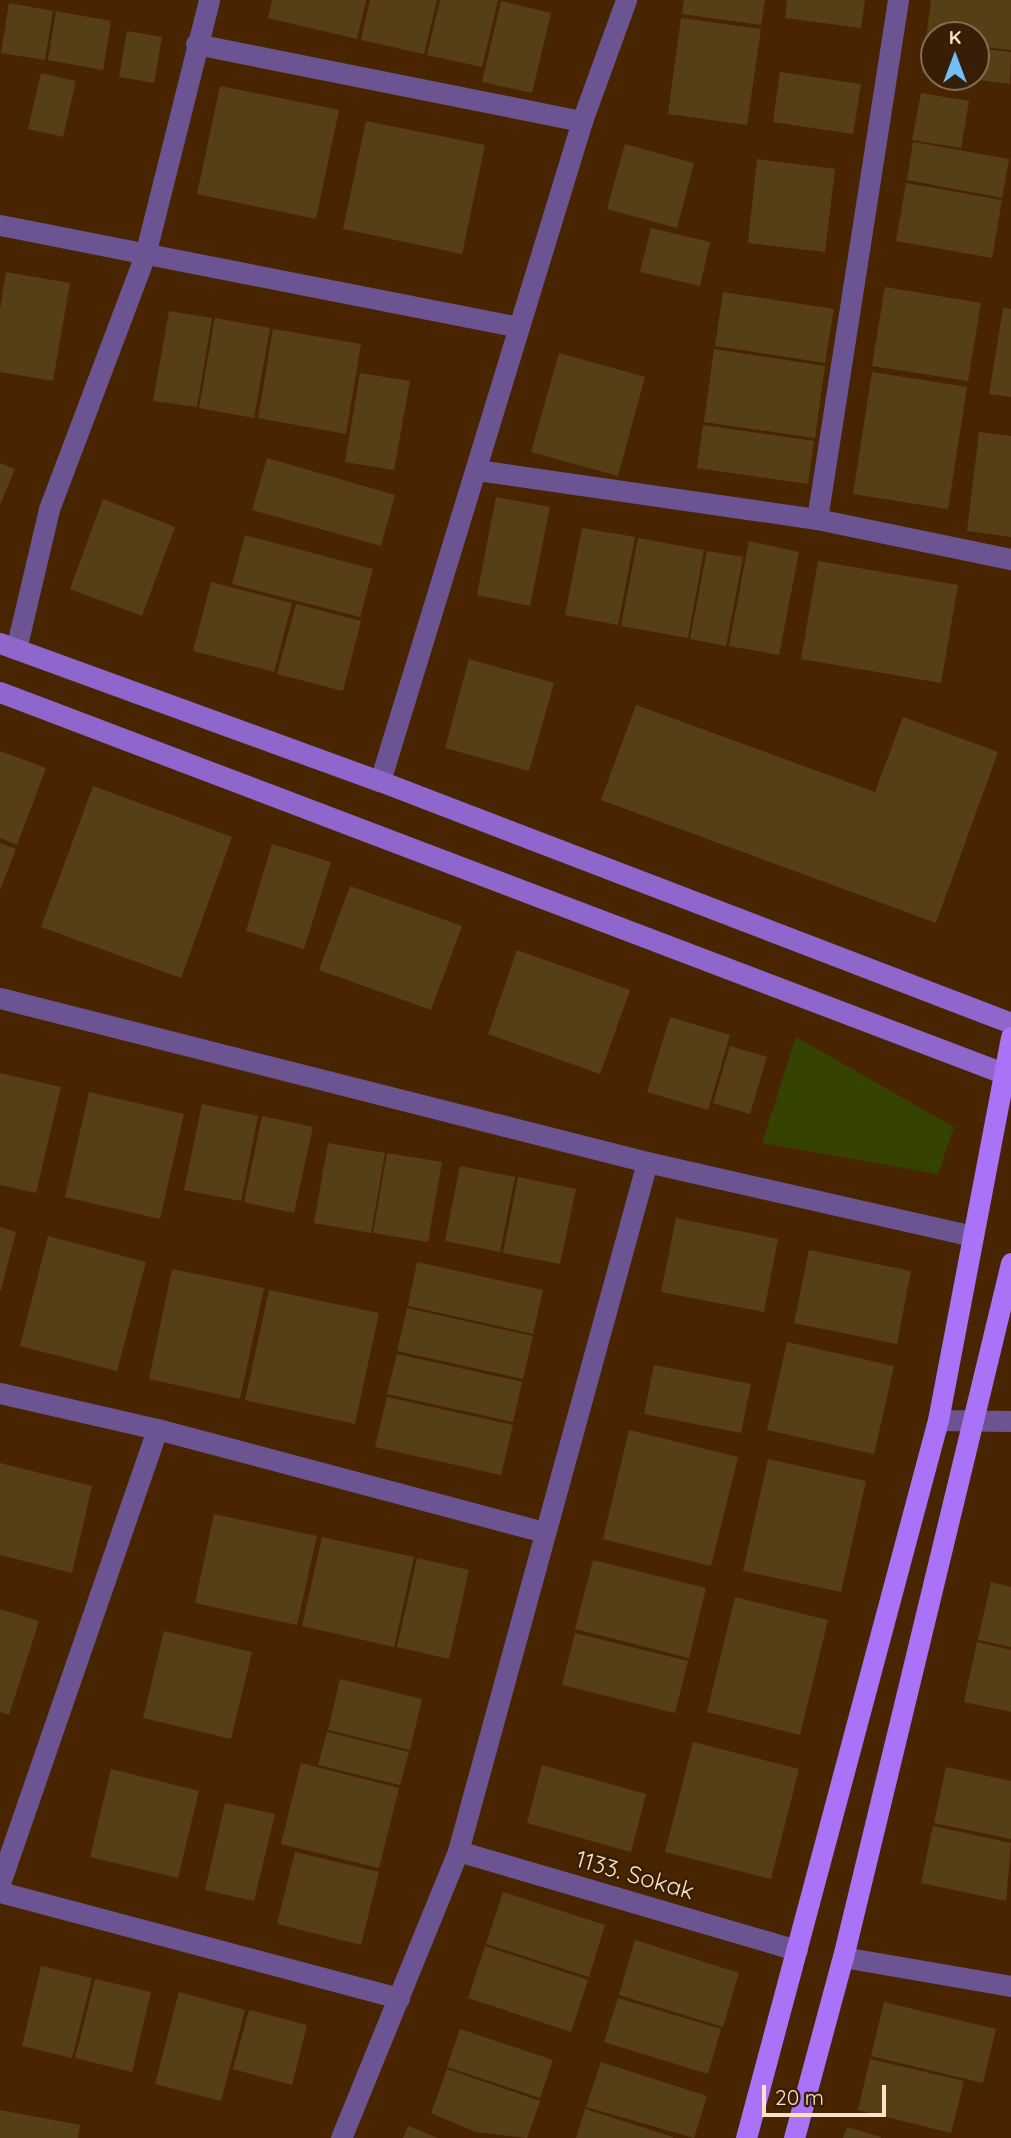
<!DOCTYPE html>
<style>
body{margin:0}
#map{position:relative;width:1011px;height:2138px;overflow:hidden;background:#482500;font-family:Quicksand,sans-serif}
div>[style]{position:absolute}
.green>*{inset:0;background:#364200}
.building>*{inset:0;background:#563f14}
.street>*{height:21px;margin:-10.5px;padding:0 10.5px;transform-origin:10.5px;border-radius:10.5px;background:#6c5493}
.secondary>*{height:21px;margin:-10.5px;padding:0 10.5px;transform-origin:10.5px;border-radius:10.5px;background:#8f66cb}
.primary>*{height:21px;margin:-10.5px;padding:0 10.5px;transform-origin:10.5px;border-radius:10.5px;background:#aa72f6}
span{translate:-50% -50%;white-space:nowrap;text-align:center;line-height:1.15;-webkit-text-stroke:5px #371e06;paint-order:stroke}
.street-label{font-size:24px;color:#fde0c8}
.north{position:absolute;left:920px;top:21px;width:70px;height:70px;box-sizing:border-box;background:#371e06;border:2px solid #866c54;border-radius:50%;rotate:0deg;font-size:19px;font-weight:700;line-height:28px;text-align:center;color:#fde0c8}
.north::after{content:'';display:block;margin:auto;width:24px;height:32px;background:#74c0f6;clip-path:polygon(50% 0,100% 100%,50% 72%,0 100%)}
.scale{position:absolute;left:762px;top:2085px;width:124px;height:32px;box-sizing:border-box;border:4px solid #fde0c8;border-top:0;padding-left:9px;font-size:21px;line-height:24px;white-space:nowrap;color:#fde0c8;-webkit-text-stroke:5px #371e06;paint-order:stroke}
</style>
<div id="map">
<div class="green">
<i style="clip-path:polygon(796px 1037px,954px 1127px,938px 1174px,762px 1143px)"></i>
</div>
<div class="building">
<i style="clip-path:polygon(272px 0,366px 0,357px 39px,268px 18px)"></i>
<i style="clip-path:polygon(370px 0,437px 0,424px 54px,361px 40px)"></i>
<i style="clip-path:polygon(440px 0,498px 0,482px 67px,427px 55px)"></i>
<i style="clip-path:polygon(684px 0,765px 0,761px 25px,682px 14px)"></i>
<i style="clip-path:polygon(787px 0,865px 0,861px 28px,785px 18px)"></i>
<i style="clip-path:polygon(931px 0,1011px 0,1011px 50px,976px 46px,976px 35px,926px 39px)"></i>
<i style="clip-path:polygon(501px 1px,551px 13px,532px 93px,482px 82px)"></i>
<i style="clip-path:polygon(9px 3px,53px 11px,45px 60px,1px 53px)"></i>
<i style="clip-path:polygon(56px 11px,111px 21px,103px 70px,48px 60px)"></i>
<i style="clip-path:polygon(681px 18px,761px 29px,747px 125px,668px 114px)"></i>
<i style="clip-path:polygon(127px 31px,162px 37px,154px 83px,119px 77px)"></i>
<i style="clip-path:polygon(926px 42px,934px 43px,934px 74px,922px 73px)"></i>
<i style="clip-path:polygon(976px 48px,1011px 52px,1010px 84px,970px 79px,976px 77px)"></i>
<i style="clip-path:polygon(780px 72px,861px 84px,853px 134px,773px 122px)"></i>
<i style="clip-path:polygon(41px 73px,76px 81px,63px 137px,28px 129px)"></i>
<i style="clip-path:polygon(220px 86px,339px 110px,316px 219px,197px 194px)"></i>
<i style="clip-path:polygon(921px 93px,969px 101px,961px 148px,912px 140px)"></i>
<i style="clip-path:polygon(366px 121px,485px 145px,462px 254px,343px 229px)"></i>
<i style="clip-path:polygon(913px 142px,1009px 159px,1002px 198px,907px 180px)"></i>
<i style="clip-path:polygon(625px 144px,694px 163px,677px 228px,607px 209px)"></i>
<i style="clip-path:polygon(757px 159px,835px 169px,825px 252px,748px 243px)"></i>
<i style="clip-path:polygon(906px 183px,1002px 200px,992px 258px,896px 241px)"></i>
<i style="clip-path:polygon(651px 228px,710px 242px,700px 286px,640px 272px)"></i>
<i style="clip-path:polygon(6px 272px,70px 283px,53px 381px,0 372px,0 310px)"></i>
<i style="clip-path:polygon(885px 287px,981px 303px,968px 381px,872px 366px)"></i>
<i style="clip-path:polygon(723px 292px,834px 309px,825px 363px,715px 346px)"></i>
<i style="clip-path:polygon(1003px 308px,1011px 309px,1011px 397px,989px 394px)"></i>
<i style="clip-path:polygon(169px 311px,212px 318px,197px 407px,153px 401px)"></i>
<i style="clip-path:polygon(215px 318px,270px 328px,254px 418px,199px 408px)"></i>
<i style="clip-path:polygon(273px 329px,361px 344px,346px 434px,258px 418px)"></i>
<i style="clip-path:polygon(714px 349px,825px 366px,815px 438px,704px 422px)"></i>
<i style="clip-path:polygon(559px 353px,645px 377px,618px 476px,531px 452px)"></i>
<i style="clip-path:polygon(872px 372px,967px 387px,948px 509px,853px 494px)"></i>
<i style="clip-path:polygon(360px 373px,410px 381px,394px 470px,345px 462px)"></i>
<i style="clip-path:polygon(703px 425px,814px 441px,808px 484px,697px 468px)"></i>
<i style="clip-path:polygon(979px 432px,1011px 436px,1011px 537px,967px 531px)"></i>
<i style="clip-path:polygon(267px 458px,395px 495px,381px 546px,252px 510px)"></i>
<i style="clip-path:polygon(0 463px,15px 469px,0 505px)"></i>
<i style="clip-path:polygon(496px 497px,550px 507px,530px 606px,477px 595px)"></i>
<i style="clip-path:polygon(103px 499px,175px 527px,142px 616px,70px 589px)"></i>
<i style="clip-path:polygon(582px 528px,635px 537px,618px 625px,565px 615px)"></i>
<i style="clip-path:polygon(245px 535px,373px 569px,360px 617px,232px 584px)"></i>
<i style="clip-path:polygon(638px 538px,704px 550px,688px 638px,621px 626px)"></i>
<i style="clip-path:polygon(749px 541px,799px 552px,779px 655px,729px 646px)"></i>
<i style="clip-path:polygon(707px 551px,743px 557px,726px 646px,690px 639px)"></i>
<i style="clip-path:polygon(818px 561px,958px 585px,941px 683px,801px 659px)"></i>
<i style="clip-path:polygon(211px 582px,292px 603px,274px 672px,193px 651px)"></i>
<i style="clip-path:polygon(296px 604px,361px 621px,343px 691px,277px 674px)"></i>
<i style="clip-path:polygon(469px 659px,554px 683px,529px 771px,445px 748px)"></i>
<i style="clip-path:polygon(636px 705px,875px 792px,903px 717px,998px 752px,936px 923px,601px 800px)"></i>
<i style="clip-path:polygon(0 751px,46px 768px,17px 845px,0 838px)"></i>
<i style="clip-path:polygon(93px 786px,232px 837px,181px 978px,41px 927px)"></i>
<i style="clip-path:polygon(0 843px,16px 849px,0 890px)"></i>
<i style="clip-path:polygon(272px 844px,331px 862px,304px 949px,246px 931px)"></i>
<i style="clip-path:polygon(350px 886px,462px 926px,431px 1010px,319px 970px)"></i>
<i style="clip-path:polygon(517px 950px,630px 990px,600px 1074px,488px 1034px)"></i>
<i style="clip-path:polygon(670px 1017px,730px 1035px,708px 1110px,647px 1092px)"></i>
<i style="clip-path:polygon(730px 1046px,767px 1057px,750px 1114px,713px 1103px)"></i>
<i style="clip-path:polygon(0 1073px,61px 1087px,36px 1193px,0 1185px)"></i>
<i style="clip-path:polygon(89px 1092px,184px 1114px,160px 1219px,65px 1197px)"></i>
<i style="clip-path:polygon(202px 1104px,258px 1116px,241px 1201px,184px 1190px)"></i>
<i style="clip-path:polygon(262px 1116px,313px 1127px,294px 1213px,244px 1202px)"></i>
<i style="clip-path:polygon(328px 1143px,385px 1153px,371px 1233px,314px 1223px)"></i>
<i style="clip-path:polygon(387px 1153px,442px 1162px,428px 1242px,373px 1233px)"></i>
<i style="clip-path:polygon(460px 1166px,515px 1177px,500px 1252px,445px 1241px)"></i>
<i style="clip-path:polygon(518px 1177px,576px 1189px,560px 1264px,503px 1253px)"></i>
<i style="clip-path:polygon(676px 1218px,778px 1239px,764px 1312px,661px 1292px)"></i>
<i style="clip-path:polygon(0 1227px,16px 1232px,1px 1290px,0 1290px)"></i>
<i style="clip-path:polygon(48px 1236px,146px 1262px,117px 1371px,20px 1346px)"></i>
<i style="clip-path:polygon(809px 1250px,911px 1271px,897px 1344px,794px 1323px)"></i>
<i style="clip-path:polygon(417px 1262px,543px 1290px,533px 1334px,408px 1306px)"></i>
<i style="clip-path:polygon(172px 1269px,264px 1288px,240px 1399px,149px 1379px)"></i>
<i style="clip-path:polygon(269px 1290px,379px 1313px,355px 1424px,245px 1400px)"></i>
<i style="clip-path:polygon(407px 1308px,533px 1336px,523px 1379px,397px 1351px)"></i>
<i style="clip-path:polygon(787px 1342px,894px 1366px,874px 1454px,767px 1430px)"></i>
<i style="clip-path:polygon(397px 1354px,522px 1382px,513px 1422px,387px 1394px)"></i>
<i style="clip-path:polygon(654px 1365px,751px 1384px,741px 1433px,644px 1414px)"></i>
<i style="clip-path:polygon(387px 1397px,513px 1425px,501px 1475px,375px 1447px)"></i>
<i style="clip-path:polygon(629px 1430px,738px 1457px,711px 1566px,603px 1539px)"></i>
<i style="clip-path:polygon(768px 1459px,866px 1481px,841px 1592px,743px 1571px)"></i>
<i style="clip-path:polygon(0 1463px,92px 1486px,72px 1573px,0 1555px)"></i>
<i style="clip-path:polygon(214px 1514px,317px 1536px,297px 1625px,195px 1603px)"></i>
<i style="clip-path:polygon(322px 1537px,414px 1557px,394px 1647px,302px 1626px)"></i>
<i style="clip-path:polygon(417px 1558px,469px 1570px,449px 1659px,397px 1647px)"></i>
<i style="clip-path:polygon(593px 1560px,706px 1588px,689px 1658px,575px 1629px)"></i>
<i style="clip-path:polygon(991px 1582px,1011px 1587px,1011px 1647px,978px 1640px)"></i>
<i style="clip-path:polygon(735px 1597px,828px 1620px,800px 1735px,707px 1712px)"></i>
<i style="clip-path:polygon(0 1609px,39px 1621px,9px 1715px,0 1712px)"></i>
<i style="clip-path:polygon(164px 1631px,252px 1652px,231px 1739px,143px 1718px)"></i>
<i style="clip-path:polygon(575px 1633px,688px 1661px,675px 1713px,562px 1685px)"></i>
<i style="clip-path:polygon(977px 1642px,1011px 1650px,1011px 1712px,964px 1702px)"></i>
<i style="clip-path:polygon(340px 1679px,422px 1699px,410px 1750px,328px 1730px)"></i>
<i style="clip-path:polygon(327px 1732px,409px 1752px,400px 1785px,318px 1765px)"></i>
<i style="clip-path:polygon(693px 1742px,799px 1769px,771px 1879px,665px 1852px)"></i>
<i style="clip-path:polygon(301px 1763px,399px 1788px,379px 1868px,281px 1844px)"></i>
<i style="clip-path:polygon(542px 1765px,646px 1794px,631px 1852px,527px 1823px)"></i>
<i style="clip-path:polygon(946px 1767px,1011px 1781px,1011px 1839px,934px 1823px)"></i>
<i style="clip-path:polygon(111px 1769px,199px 1791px,178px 1878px,90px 1857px)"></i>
<i style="clip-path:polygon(225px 1803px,275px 1814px,254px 1901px,205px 1890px)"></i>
<i style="clip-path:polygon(933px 1826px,1011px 1843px,1006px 1901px,921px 1883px)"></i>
<i style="clip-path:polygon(295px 1852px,379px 1872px,361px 1945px,277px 1924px)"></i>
<i style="clip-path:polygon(503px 1892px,605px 1925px,589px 1977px,486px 1944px)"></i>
<i style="clip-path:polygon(635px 1940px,739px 1973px,723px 2027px,619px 1995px)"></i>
<i style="clip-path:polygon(485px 1946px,588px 1980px,571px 2032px,468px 1998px)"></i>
<i style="clip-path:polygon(41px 1966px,92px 1978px,72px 2058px,22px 2046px)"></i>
<i style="clip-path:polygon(95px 1979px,151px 1992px,132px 2072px,75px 2058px)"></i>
<i style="clip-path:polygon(179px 1992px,245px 2010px,221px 2101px,155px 2084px)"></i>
<i style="clip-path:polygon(618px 1998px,721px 2029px,708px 2074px,604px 2042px)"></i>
<i style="clip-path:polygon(884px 2002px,996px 2029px,983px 2083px,871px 2056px)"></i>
<i style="clip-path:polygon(249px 2010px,307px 2025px,292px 2085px,233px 2069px)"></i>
<i style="clip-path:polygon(460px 2029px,553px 2060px,540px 2098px,447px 2067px)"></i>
<i style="clip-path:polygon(870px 2059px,964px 2081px,951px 2133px,858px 2110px)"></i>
<i style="clip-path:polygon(601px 2062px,707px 2096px,694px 2138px,586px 2107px)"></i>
<i style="clip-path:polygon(447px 2069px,540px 2101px,527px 2138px,476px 2132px,431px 2113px)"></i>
<i style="clip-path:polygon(585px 2109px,673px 2137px,673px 2138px,576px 2138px)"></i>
<i style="clip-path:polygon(0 2110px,80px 2125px,78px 2138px,0 2138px)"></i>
<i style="clip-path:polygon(408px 2126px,438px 2138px,403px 2138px)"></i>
<i style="clip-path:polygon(847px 2127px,881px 2137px,881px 2138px,843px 2138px)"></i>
</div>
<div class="street">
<i style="left:196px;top:44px;width:394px;rotate:11.3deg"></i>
<i style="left:0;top:225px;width:529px;rotate:11.12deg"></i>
<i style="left:477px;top:470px;width:344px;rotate:8.2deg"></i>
<i style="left:817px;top:519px;width:198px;rotate:11.7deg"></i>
<i style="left:817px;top:519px;width:525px;rotate:-81.13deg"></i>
<i style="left:16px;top:649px;width:144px;rotate:-76.7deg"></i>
<i style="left:49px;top:509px;width:272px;rotate:-69.3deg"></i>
<i style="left:145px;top:255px;width:263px;rotate:-75.9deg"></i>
<i style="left:380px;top:781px;width:690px;rotate:-72.98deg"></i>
<i style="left:582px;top:121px;width:129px;rotate:-70deg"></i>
<i style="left:0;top:998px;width:667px;rotate:14.22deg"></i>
<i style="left:647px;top:1162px;width:334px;rotate:12.8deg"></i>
<i style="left:0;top:1393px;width:161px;rotate:12.9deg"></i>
<i style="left:157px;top:1429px;width:400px;rotate:14.9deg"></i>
<i style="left:938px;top:1420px;width:73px;rotate:0.8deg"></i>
<i style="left:458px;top:1851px;width:353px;rotate:16.3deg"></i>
<i style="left:0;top:1883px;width:480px;rotate:-70.9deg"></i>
<i style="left:0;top:1892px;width:413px;rotate:14.9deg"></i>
<i style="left:843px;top:1957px;width:170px;rotate:9.8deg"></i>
<i style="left:341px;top:2138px;width:310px;rotate:-67.8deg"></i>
<i style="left:458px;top:1851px;width:714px;rotate:-74.66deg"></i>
</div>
<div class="secondary">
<i style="left:0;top:643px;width:404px;rotate:20deg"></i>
<i style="left:380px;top:781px;width:676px;rotate:20.98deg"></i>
<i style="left:0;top:692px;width:1081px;rotate:20.8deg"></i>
</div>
<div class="primary">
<i style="left:746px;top:2138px;width:743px;rotate:-75.03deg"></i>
<i style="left:938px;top:1420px;width:390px;rotate:-79.2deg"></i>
<i style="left:794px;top:2138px;width:188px;rotate:-74.9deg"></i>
<i style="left:843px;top:1957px;width:714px;rotate:-76.39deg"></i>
</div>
<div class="street-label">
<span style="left:635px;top:1875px;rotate:16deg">1133. Sokak</span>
</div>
<div class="north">K</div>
<div class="scale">20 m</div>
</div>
